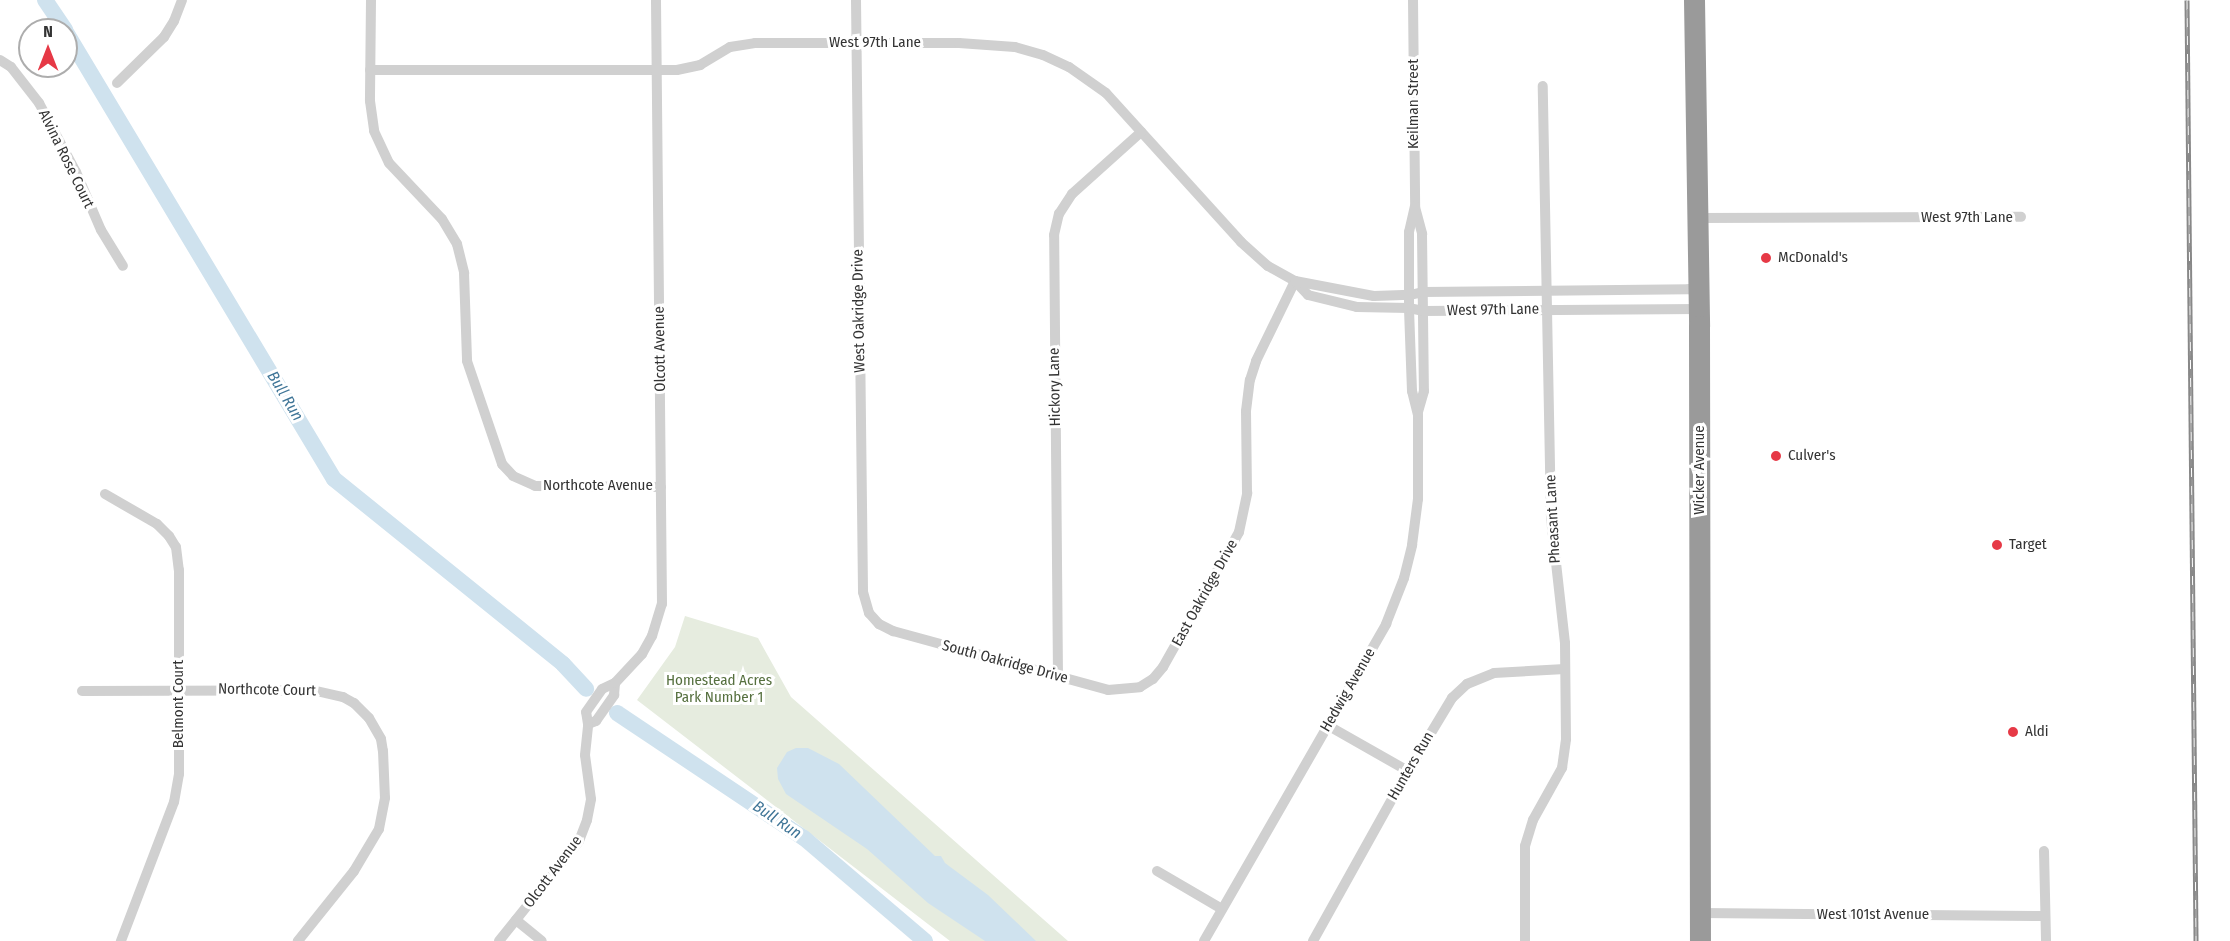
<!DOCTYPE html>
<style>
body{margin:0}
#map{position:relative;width:2230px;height:941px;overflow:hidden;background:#fff;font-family:"Fira Sans Condensed",sans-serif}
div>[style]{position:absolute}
.green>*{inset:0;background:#e6ecdf}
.water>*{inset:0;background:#cfe2ee}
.river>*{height:16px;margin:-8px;padding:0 8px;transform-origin:8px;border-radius:8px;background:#cfe2ee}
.street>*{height:10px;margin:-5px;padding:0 5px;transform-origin:5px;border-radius:5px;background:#d0d0d0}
.highway>*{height:21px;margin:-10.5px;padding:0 10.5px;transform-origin:10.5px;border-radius:10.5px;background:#9a9a9a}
.rail>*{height:5px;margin-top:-2.5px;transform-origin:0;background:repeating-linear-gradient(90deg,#fff 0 9px,#888 0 18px);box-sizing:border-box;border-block:2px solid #888}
.dots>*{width:16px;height:16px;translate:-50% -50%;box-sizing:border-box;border:3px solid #fff;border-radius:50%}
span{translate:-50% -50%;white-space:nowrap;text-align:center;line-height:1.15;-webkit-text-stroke:6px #fff;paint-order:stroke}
.street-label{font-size:15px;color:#333}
.poi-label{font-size:15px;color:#333}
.left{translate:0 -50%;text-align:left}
.park-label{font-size:15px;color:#56703f}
.water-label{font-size:16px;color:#3f7597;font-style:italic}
.north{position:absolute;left:18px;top:18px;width:60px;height:60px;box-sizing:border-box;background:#fff;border:2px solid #adadad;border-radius:50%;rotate:0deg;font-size:16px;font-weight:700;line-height:24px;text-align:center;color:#333}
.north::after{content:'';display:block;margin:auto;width:21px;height:27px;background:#e63946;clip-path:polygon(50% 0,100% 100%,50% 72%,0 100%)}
</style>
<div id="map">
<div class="green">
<i style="clip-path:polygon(685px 616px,758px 638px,791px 697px,1068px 941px,950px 941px,637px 700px,675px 647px)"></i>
</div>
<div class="water">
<i style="clip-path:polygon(796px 748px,808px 748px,839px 764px,935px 856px,941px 856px,945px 863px,988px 895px,1036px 941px,985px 941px,928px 903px,867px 849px,786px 794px,778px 779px,777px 768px,787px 752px)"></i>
</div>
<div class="river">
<i style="left:45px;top:0;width:36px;rotate:56deg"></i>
<i style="left:66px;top:32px;width:521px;rotate:59.06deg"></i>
<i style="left:334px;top:479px;width:294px;rotate:38.9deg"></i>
<i style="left:563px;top:664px;width:34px;rotate:47deg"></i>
<i style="left:617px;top:713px;width:225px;rotate:33.8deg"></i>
<i style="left:804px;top:838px;width:159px;rotate:40.4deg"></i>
</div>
<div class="street">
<i style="left:371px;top:0;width:101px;rotate:90.6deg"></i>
<i style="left:370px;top:101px;width:30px;rotate:82deg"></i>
<i style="left:374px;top:131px;width:35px;rotate:65deg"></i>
<i style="left:389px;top:163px;width:77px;rotate:46.6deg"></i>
<i style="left:442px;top:219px;width:29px;rotate:59deg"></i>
<i style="left:457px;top:244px;width:30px;rotate:76deg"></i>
<i style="left:464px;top:273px;width:88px;rotate:88deg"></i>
<i style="left:467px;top:361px;width:109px;rotate:71.2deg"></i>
<i style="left:502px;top:464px;width:16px;rotate:47deg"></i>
<i style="left:513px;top:476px;width:24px;rotate:24deg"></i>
<i style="left:535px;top:486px;width:126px;rotate:0.5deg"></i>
<i style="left:856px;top:0;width:592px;rotate:89.32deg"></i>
<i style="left:863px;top:592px;width:22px;rotate:74deg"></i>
<i style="left:869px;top:613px;width:15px;rotate:48deg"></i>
<i style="left:879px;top:624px;width:16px;rotate:27deg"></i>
<i style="left:893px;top:631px;width:223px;rotate:15.3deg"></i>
<i style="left:1108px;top:690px;width:32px;rotate:-5deg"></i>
<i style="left:1140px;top:687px;width:15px;rotate:-32deg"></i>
<i style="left:1153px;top:679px;width:16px;rotate:-50deg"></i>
<i style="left:1163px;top:667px;width:155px;rotate:-60.6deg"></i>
<i style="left:1239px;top:532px;width:40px;rotate:-78deg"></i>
<i style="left:1247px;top:493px;width:82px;rotate:-90.7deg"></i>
<i style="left:1246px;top:411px;width:31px;rotate:-83deg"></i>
<i style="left:1250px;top:380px;width:20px;rotate:-72deg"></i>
<i style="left:1256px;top:361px;width:89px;rotate:-64deg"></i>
<i style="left:1413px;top:0;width:207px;rotate:89.4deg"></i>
<i style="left:1415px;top:207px;width:28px;rotate:75deg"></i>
<i style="left:1422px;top:234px;width:157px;rotate:89.3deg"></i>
<i style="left:1424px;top:391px;width:22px;rotate:106deg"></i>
<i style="left:0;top:60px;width:13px;rotate:32deg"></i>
<i style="left:11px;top:67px;width:46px;rotate:52.1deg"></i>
<i style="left:39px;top:103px;width:78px;rotate:61.8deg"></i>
<i style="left:76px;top:172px;width:63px;rotate:66.7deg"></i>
<i style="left:101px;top:230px;width:42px;rotate:58.6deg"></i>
<i style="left:370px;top:70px;width:307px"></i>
<i style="left:677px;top:70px;width:24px;rotate:-12deg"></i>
<i style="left:700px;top:65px;width:35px;rotate:-31deg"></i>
<i style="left:730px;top:47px;width:25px;rotate:-9deg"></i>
<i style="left:755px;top:43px;width:204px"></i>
<i style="left:959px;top:43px;width:56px;rotate:4.1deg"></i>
<i style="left:1015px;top:47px;width:29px;rotate:16deg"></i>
<i style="left:1043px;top:55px;width:29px;rotate:25deg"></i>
<i style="left:1069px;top:67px;width:45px;rotate:35.1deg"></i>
<i style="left:1106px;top:93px;width:201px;rotate:47.8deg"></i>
<i style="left:1241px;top:242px;width:36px;rotate:42deg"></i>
<i style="left:1268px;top:266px;width:31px;rotate:29deg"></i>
<i style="left:1295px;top:281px;width:19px;rotate:47deg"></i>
<i style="left:1308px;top:295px;width:50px;rotate:13.8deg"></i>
<i style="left:1357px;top:307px;width:52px;rotate:1.1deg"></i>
<i style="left:1409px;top:308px;width:14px;rotate:12deg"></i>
<i style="left:1423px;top:311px;width:276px;rotate:-0.4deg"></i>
<i style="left:117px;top:83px;width:66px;rotate:-44.4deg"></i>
<i style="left:164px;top:37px;width:19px;rotate:-58deg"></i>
<i style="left:174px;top:21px;width:22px;rotate:-69deg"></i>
<i style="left:1697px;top:218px;width:324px;rotate:-0.2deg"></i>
<i style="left:1295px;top:281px;width:80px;rotate:10.8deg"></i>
<i style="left:1374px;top:296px;width:36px;rotate:-2deg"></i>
<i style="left:1410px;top:295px;width:13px;rotate:-13deg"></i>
<i style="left:1423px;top:292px;width:266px;rotate:-0.6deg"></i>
<i style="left:1689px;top:289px;width:10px;rotate:17deg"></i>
<i style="left:105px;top:494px;width:60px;rotate:30deg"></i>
<i style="left:157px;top:524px;width:17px;rotate:45deg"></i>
<i style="left:169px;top:536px;width:13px;rotate:58deg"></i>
<i style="left:176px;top:547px;width:23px;rotate:83deg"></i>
<i style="left:179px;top:570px;width:204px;rotate:90deg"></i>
<i style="left:179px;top:774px;width:28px;rotate:100deg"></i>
<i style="left:174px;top:802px;width:149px;rotate:110.9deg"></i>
<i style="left:1058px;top:676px;width:441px;rotate:-90.5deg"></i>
<i style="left:1054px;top:235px;width:22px;rotate:-77deg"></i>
<i style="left:1059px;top:214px;width:24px;rotate:-57deg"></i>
<i style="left:1072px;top:194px;width:93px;rotate:-41.9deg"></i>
<i style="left:82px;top:691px;width:230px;rotate:-0.2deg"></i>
<i style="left:312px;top:690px;width:32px;rotate:13deg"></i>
<i style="left:343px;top:697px;width:13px;rotate:29deg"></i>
<i style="left:354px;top:703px;width:21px;rotate:45deg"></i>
<i style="left:369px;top:718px;width:24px;rotate:60deg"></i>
<i style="left:381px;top:739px;width:12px;rotate:81deg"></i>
<i style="left:383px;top:751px;width:47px;rotate:87.6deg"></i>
<i style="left:385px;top:798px;width:32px;rotate:101deg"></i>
<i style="left:379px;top:829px;width:49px;rotate:120.8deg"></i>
<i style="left:354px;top:871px;width:90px;rotate:128.7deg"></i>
<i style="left:588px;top:724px;width:9px;rotate:-21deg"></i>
<i style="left:596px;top:721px;width:32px;rotate:-55deg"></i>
<i style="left:614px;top:695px;width:12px;rotate:-85deg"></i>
<i style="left:1327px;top:725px;width:93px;rotate:29.6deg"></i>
<i style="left:2044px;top:851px;width:90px;rotate:88.7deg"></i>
<i style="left:1157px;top:871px;width:75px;rotate:30.3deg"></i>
<i style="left:1701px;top:913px;width:344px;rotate:0.5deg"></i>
<i style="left:516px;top:920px;width:33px;rotate:39deg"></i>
<i style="left:499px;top:941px;width:128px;rotate:-51.3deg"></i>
<i style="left:579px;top:841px;width:22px;rotate:-69deg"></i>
<i style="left:587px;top:820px;width:21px;rotate:-79deg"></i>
<i style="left:591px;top:799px;width:44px;rotate:-97.8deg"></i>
<i style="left:585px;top:755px;width:31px;rotate:-84deg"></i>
<i style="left:588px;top:724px;width:12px;rotate:-99deg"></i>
<i style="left:586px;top:712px;width:28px;rotate:-55deg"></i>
<i style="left:602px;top:689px;width:14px;rotate:-25deg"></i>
<i style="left:615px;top:683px;width:40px;rotate:-47deg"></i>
<i style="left:642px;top:654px;width:21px;rotate:-61deg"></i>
<i style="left:652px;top:636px;width:34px;rotate:-73deg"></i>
<i style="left:662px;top:604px;width:604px;rotate:-90.57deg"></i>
<i style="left:1204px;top:941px;width:366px;rotate:-60.1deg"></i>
<i style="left:1386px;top:624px;width:49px;rotate:-68.6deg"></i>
<i style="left:1404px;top:578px;width:34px;rotate:-76deg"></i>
<i style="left:1412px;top:545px;width:46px;rotate:-82.6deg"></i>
<i style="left:1418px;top:499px;width:84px;rotate:-90deg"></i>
<i style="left:1418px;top:415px;width:25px;rotate:-104deg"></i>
<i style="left:1412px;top:391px;width:83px;rotate:-92.1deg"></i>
<i style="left:1409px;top:308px;width:76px;rotate:-90deg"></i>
<i style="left:1409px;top:232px;width:26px;rotate:-77deg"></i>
<i style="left:1313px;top:941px;width:183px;rotate:-60.9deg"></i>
<i style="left:1402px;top:781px;width:97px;rotate:-58.9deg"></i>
<i style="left:1452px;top:698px;width:21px;rotate:-43deg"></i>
<i style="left:1467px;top:684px;width:29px;rotate:-22deg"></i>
<i style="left:1494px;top:673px;width:71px;rotate:-3.2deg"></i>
<i style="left:1525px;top:941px;width:95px;rotate:-90deg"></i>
<i style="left:1525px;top:846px;width:27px;rotate:-73deg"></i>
<i style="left:1533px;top:820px;width:60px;rotate:-60.9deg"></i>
<i style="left:1562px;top:768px;width:29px;rotate:-82deg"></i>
<i style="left:1566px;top:739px;width:96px;rotate:-90.6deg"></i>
<i style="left:1565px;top:643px;width:126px;rotate:-96.4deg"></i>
<i style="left:1551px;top:518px;width:432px;rotate:-91.1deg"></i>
</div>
<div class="highway">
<i style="left:1694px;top:0;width:326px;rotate:89.1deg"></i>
<i style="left:1699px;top:326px;width:615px;rotate:89.91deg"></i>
</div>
<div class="rail">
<i style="left:2187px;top:0;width:941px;rotate:89.45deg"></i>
</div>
<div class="dots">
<i style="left:1766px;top:258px;background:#e63946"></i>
<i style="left:1776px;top:456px;background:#e63946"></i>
<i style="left:1997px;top:545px;background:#e63946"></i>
<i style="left:2013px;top:732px;background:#e63946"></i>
</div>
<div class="street-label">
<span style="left:875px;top:43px">West 97th Lane</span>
<span style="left:1414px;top:104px;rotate:-90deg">Keilman Street</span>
<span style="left:66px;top:159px;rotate:64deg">Alvina Rose Court</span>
<span style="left:1967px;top:218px">West 97th Lane</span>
<span style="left:1493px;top:310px;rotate:-1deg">West 97th Lane</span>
<span style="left:859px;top:311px;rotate:-91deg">West Oakridge Drive</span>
<span style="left:660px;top:349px;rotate:-91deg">Olcott Avenue</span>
<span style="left:1055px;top:387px;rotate:-91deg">Hickory Lane</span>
<span style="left:1700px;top:470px;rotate:-90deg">Wicker Avenue</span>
<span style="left:598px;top:486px">Northcote Avenue</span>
<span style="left:1553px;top:519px;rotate:-93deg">Pheasant Lane</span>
<span style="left:1205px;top:593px;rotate:-61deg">East Oakridge Drive</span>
<span style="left:1005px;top:662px;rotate:15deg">South Oakridge Drive</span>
<span style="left:267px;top:690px;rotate:1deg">Northcote Court</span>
<span style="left:1348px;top:690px;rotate:-60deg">Hedwig Avenue</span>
<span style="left:179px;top:704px;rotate:-90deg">Belmont Court</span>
<span style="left:1411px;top:766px;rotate:-60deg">Hunters Run</span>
<span style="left:553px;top:872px;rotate:-53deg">Olcott Avenue</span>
<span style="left:1873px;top:915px">West 101st Avenue</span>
</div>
<div class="poi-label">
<span class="left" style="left:1778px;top:258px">McDonald's</span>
<span class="left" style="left:1788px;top:456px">Culver's</span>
<span class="left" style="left:2009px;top:545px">Target</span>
<span class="left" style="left:2025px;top:732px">Aldi</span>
</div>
<div class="park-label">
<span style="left:719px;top:689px">Homestead Acres<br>Park Number 1</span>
</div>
<div class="water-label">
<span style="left:285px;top:396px;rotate:59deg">Bull Run</span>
<span style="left:777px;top:820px;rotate:34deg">Bull Run</span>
</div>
<div class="north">N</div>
</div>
